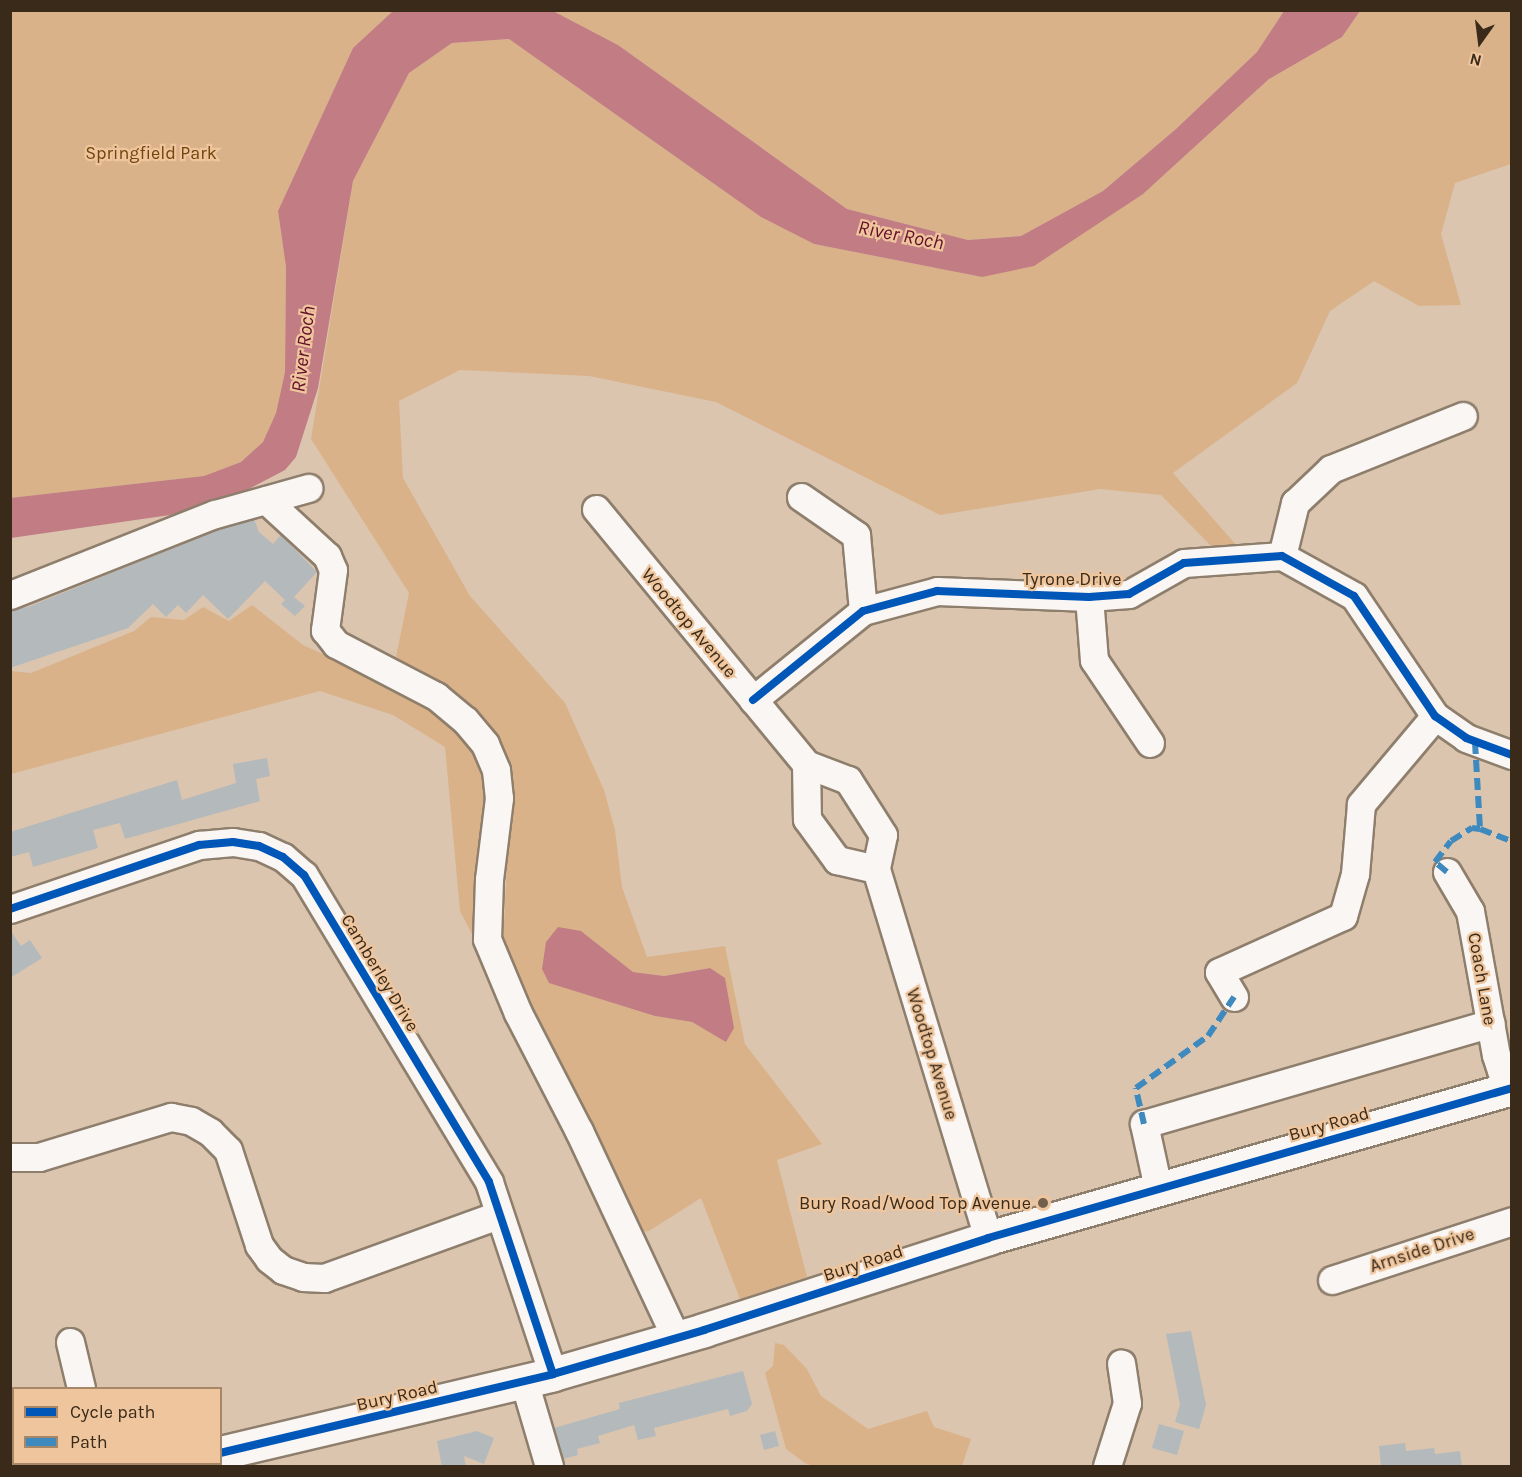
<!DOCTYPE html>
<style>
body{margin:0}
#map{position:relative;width:1522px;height:1477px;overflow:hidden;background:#dbc5af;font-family:Karla,sans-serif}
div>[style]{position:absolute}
.green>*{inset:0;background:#dab289}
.water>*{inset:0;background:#c27c84}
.building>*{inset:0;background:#b4b9bb}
.roads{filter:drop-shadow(2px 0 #8e7e6c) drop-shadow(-2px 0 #8e7e6c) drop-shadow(0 2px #8e7e6c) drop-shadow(0 -2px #8e7e6c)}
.minor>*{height:27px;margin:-13.5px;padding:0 13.5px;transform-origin:13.5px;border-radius:13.5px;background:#faf6f3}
.major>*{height:33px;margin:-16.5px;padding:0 16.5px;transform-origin:16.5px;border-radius:16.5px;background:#faf6f3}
.quiet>*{height:6px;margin-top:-3px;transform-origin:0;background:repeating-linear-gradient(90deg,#3e89be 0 12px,transparent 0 18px)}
.cycleway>*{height:8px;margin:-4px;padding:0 4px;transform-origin:4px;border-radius:4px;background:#0057b8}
.dots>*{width:16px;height:16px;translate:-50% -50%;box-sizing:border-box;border:3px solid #eec59c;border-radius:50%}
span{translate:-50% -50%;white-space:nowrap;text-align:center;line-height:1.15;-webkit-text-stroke:4.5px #eec59c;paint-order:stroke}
.park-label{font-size:18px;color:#71450d}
.street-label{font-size:18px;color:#3a2a1a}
.poi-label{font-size:18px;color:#3a2a1a}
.right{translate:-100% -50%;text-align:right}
.water-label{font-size:20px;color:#650f2d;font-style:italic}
.frame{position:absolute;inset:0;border:12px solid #3a2a1a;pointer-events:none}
.legend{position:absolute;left:12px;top:1387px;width:210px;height:78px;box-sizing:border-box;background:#eec59c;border:2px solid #a68768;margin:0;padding:8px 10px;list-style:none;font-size:18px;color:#3a2a1a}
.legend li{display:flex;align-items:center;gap:12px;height:30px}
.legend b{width:30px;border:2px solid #a68768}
.north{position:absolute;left:1450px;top:12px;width:60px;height:60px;-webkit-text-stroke:4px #eec59c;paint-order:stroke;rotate:194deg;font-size:16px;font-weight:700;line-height:24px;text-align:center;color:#3a2a1a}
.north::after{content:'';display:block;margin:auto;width:21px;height:27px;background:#3a2a1a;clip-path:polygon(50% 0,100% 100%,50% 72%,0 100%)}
</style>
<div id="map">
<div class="green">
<i style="clip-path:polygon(10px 11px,393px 11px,353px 48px,278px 211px,286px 267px,285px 372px,276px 413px,263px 442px,241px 462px,204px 476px,11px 498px)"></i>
<i style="clip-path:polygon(553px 11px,1284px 11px,1257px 52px,1176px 129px,1103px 191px,1021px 236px,968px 240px,847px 209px,618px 45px)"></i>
<i style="clip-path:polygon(evenodd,1360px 11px,1511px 11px,1511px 164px,1455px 183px,1441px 234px,1461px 305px,1419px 306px,1374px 281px,1330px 311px,1297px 383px,1173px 473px,1238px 547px,1217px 552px,1161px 495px,1100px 489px,940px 515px,716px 402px,589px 376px,460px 370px,399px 401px,403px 478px,470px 596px,565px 703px,604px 790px,615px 830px,622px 887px,647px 957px,725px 946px,745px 1044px,822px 1144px,777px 1160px,807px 1277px,740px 1299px,701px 1198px,649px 1231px,637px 1232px,503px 945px,512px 764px,463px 702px,396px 657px,409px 593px,311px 439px,353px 181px,409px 73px,452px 43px,509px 39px,761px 217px,814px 244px,982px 277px,1143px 194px,1269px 79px,1342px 37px,1360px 11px,581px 931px,633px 972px,664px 976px,710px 968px,727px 1042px,692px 1022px,655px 1016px,581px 931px)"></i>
<i style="clip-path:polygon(252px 605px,303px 645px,417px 696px,461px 727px,492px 782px,486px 961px,460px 911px,445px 747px,393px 715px,320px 691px,11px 774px,11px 671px,31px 673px,134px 631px,151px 617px,184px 620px,203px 607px,229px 621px)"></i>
<i style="clip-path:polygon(775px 1343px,784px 1345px,807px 1369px,821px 1396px,868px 1429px,927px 1411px,934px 1427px,971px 1439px,962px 1466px,813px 1466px,805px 1463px,786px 1449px,765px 1373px,773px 1366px)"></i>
</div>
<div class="water">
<i style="clip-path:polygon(393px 11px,553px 11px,618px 45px,847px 209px,968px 240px,1021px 236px,1103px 191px,1176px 129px,1257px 52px,1284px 11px,1360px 11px,1342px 37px,1269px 79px,1143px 194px,1034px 266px,982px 277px,814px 244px,761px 217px,509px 39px,452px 43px,409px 73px,353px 181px,318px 388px,296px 457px,285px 470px,243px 492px,170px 515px,11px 538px,10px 498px,204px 476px,241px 462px,263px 442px,276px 413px,285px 372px,286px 267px,278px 211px,353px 48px)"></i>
<i style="clip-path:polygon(558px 927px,581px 931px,633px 972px,664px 976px,710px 968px,725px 978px,734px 1028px,726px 1042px,692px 1022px,655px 1016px,549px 983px,542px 969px,546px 942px)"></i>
</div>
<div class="building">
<i style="clip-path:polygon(254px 519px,259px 532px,273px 544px,281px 535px,317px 572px,294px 597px,305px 606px,295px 616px,281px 604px,285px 600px,265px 581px,228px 619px,203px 595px,186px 613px,178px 605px,166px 617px,153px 604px,128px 628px,10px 668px,10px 610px,28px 607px,220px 529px)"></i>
<i style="clip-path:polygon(267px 758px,270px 776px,256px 779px,260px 801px,125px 839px,120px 823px,93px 830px,98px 848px,33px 867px,29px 852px,10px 857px,10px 832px,177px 780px,182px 800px,236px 783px,233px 764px)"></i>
<i style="clip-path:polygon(10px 930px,21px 946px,30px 940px,42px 958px,10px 978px)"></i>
<i style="clip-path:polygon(1191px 1331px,1206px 1405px,1199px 1429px,1175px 1422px,1180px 1404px,1166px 1334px)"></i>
<i style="clip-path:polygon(743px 1371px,752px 1404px,747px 1411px,730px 1416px,728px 1409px,654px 1428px,656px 1436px,638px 1440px,634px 1425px,598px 1436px,600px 1443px,577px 1449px,578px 1455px,563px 1459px,554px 1428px,620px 1409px,619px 1403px)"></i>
<i style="clip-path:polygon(1159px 1424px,1184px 1431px,1177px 1455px,1152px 1448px)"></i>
<i style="clip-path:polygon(477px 1431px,494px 1438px,484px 1464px,464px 1456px,466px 1467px,442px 1467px,437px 1441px)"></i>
<i style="clip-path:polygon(775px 1431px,779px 1446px,764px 1450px,760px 1435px)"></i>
<i style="clip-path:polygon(1405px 1443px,1406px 1451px,1434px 1448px,1435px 1454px,1460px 1451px,1462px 1467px,1381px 1467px,1379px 1446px)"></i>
</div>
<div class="roads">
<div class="minor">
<i style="left:801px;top:497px;width:67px;rotate:34.6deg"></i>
<i style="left:856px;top:535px;width:76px;rotate:84.7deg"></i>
<i style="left:266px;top:500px;width:83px;rotate:42.6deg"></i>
<i style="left:327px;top:556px;width:15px;rotate:67deg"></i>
<i style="left:333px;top:570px;width:61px;rotate:97.6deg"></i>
<i style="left:325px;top:630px;width:18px;rotate:52deg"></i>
<i style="left:336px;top:644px;width:113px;rotate:27.5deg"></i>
<i style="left:436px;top:696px;width:38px;rotate:40deg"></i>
<i style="left:465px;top:720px;width:31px;rotate:50deg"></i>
<i style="left:485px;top:744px;width:28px;rotate:67deg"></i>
<i style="left:496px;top:770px;width:28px;rotate:84deg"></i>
<i style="left:499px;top:798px;width:82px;rotate:97deg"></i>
<i style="left:489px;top:879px;width:60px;rotate:91.9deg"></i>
<i style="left:487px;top:939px;width:80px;rotate:67.3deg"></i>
<i style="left:518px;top:1013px;width:133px;rotate:62.7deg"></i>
<i style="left:579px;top:1131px;width:229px;rotate:64.9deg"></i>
<i style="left:596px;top:509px;width:330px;rotate:50.5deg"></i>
<i style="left:806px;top:764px;width:45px;rotate:20.9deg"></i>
<i style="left:848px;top:780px;width:65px;rotate:57.5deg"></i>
<i style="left:883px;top:835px;width:35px;rotate:102deg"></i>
<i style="left:1282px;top:556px;width:55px;rotate:-76.2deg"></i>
<i style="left:1295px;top:503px;width:50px;rotate:-43.4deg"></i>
<i style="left:1331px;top:469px;width:142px;rotate:-21.9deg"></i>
<i style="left:10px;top:595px;width:220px;rotate:-21.6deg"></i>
<i style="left:215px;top:514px;width:97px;rotate:-15.6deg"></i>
<i style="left:1089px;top:597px;width:63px;rotate:85.5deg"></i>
<i style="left:1094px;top:660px;width:100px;rotate:56deg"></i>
<i style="left:753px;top:700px;width:141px;rotate:-39deg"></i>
<i style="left:863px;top:611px;width:77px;rotate:-15.1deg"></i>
<i style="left:937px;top:591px;width:152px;rotate:2.3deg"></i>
<i style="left:1089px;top:597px;width:40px;rotate:-4.3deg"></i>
<i style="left:1129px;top:594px;width:63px;rotate:-29.4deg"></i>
<i style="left:1184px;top:563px;width:98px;rotate:-4.1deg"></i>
<i style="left:1282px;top:556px;width:82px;rotate:29.1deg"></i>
<i style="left:1354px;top:596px;width:145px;rotate:56deg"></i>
<i style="left:1435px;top:716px;width:38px;rotate:35deg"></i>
<i style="left:1466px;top:738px;width:49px;rotate:20.3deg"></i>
<i style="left:806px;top:764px;width:55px;rotate:89deg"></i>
<i style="left:807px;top:819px;width:51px;rotate:53.8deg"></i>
<i style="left:837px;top:860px;width:40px;rotate:13deg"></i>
<i style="left:876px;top:869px;width:386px;rotate:73.1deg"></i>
<i style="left:1447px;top:872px;width:45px;rotate:59.5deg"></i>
<i style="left:1470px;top:911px;width:146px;rotate:79.8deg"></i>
<i style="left:1496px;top:1055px;width:36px;rotate:72deg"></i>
<i style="left:10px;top:909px;width:200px;rotate:-18.7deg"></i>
<i style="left:199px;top:845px;width:34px;rotate:-5deg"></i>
<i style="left:233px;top:842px;width:26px;rotate:9deg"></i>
<i style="left:259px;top:846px;width:26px;rotate:25deg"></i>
<i style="left:283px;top:857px;width:28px;rotate:41deg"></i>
<i style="left:304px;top:875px;width:358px;rotate:58.9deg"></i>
<i style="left:489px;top:1182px;width:202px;rotate:71.6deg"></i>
<i style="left:1234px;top:997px;width:29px;rotate:-121deg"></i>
<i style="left:1219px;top:972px;width:136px;rotate:-24.3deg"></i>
<i style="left:1343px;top:916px;width:44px;rotate:-74.1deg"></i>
<i style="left:1355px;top:874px;width:70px;rotate:-85.1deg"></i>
<i style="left:1361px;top:804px;width:115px;rotate:-49.9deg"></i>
<i style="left:10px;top:1157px;width:29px"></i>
<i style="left:39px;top:1157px;width:138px;rotate:-16.9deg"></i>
<i style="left:171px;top:1117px;width:20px;rotate:11deg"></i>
<i style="left:191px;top:1121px;width:22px;rotate:30deg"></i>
<i style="left:210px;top:1132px;width:25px;rotate:45deg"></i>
<i style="left:228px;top:1150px;width:100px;rotate:71.9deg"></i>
<i style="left:259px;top:1245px;width:17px;rotate:54deg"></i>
<i style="left:269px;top:1259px;width:18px;rotate:38deg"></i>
<i style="left:283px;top:1270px;width:21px;rotate:19deg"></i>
<i style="left:303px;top:1277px;width:21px;rotate:3deg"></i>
<i style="left:324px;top:1278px;width:185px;rotate:-19.9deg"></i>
<i style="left:1158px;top:1188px;width:66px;rotate:-102.3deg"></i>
<i style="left:1144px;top:1124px;width:361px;rotate:-16.2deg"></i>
<i style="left:1332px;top:1280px;width:189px;rotate:-18.1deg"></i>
<i style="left:70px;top:1342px;width:47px;rotate:76.6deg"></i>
<i style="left:524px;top:1381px;width:89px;rotate:73.6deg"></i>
<i style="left:31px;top:1466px;width:2px;rotate:-90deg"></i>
<i style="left:1107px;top:1466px;width:66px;rotate:-72.4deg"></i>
<i style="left:1127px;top:1403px;width:40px;rotate:-98.5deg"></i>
</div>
<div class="major">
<i style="left:220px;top:1453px;width:342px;rotate:-13.3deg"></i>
<i style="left:553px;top:1374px;width:157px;rotate:-16.2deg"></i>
<i style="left:704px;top:1330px;width:299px;rotate:-17.9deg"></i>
<i style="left:988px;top:1238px;width:545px;rotate:-15.97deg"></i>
<i style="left:164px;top:1466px;width:13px;rotate:-9deg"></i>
</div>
</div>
<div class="quiet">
<i style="left:1475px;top:742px;width:87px;rotate:86.7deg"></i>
<i style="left:1480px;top:829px;width:34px;rotate:21deg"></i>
<i style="left:1447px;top:872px;width:16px;rotate:-140deg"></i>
<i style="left:1435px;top:862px;width:26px;rotate:-53deg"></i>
<i style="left:1451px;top:841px;width:25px;rotate:-32deg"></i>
<i style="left:1472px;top:828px;width:8px;rotate:7deg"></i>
<i style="left:1144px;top:1124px;width:37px;rotate:-103deg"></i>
<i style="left:1136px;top:1088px;width:89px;rotate:-35.8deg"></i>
<i style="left:1208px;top:1036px;width:47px;rotate:-56.3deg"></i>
</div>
<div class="cycleway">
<i style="left:753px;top:700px;width:141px;rotate:-39deg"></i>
<i style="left:863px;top:611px;width:77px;rotate:-15.1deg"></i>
<i style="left:937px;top:591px;width:152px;rotate:2.3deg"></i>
<i style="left:1089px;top:597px;width:40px;rotate:-4.3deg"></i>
<i style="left:1129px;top:594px;width:63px;rotate:-29.4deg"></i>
<i style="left:1184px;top:563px;width:98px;rotate:-4.1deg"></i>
<i style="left:1282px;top:556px;width:82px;rotate:29.1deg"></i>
<i style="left:1354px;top:596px;width:145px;rotate:56deg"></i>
<i style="left:1435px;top:716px;width:38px;rotate:35deg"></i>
<i style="left:1466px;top:738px;width:49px;rotate:20.3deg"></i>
<i style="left:10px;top:909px;width:200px;rotate:-18.7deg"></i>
<i style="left:199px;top:845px;width:34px;rotate:-5deg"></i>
<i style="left:233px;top:842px;width:26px;rotate:9deg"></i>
<i style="left:259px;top:846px;width:26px;rotate:25deg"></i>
<i style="left:283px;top:857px;width:28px;rotate:41deg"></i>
<i style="left:304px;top:875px;width:358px;rotate:58.9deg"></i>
<i style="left:489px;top:1182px;width:202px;rotate:71.6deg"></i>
<i style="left:220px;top:1453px;width:342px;rotate:-13.3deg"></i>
<i style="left:553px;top:1374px;width:157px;rotate:-16.2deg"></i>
<i style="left:704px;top:1330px;width:299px;rotate:-17.9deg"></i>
<i style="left:988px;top:1238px;width:545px;rotate:-15.97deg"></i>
</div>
<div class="dots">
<i style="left:1043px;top:1203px;background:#72604e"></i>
</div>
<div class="park-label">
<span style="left:151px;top:153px">Springfield Park</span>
</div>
<div class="street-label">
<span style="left:1072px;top:579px">Tyrone Drive</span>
<span style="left:689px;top:623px;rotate:50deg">Woodtop Avenue</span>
<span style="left:380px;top:973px;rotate:59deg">Camberley Drive</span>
<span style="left:1482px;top:979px;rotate:80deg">Coach Lane</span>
<span style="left:932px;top:1054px;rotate:73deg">Woodtop Avenue</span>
<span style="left:1329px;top:1124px;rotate:-16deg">Bury Road</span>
<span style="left:1422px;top:1250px;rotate:-18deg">Arnside Drive</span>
<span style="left:863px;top:1263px;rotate:-18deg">Bury Road</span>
<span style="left:397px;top:1396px;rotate:-13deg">Bury Road</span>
</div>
<div class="poi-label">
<span class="right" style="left:1031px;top:1203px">Bury Road/Wood Top Avenue</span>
</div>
<div class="water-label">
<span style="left:901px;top:235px;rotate:11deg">River Roch</span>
<span style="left:303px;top:349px;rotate:-83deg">River Roch</span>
</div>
<div class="frame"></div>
<ul class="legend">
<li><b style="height:8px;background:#0057b8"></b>Cycle path</li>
<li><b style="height:8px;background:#3e89be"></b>Path</li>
</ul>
<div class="north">N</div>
</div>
